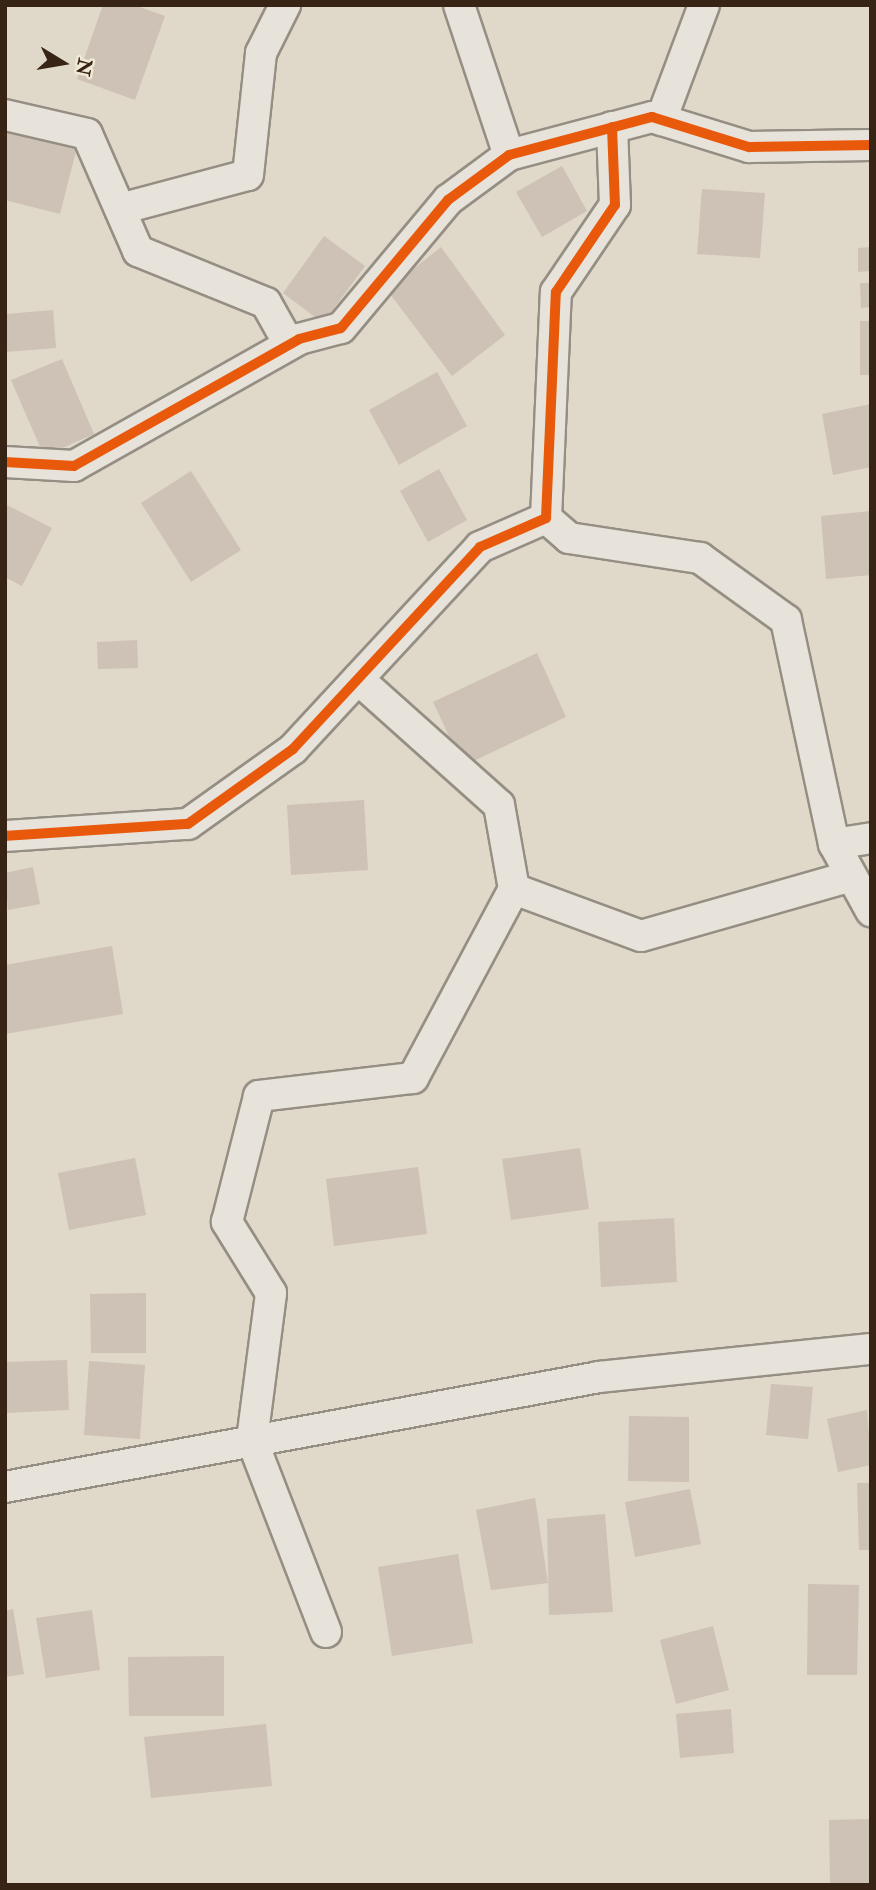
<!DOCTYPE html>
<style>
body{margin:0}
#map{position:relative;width:876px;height:1890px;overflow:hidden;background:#e0d8c8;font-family:"IM FELL Double Pica",serif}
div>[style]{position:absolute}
.building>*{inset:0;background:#cec1b5}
.roads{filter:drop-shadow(2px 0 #958e83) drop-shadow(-2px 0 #958e83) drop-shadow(0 2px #958e83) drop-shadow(0 -2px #958e83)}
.street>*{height:30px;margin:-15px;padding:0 15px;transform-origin:15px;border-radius:15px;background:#e7e3db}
.cycleway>*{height:10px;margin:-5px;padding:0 5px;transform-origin:5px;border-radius:5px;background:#e8590c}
span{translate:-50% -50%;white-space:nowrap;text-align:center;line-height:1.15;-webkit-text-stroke:6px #f1e8d5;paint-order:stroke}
.frame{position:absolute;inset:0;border:7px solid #372414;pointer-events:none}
.north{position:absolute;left:28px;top:28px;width:70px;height:70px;-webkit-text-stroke:5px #f1e8d5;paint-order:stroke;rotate:101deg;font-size:19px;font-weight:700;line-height:28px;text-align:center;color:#372414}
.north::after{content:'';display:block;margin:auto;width:24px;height:32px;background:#372414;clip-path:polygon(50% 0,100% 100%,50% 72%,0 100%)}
</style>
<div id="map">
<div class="building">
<i style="clip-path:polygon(103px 5px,134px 5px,165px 16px,135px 100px,77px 79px)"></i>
<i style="clip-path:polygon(5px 129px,77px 147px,60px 214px,5px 200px)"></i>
<i style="clip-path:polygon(562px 166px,587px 211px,542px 237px,516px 192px)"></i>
<i style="clip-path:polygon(702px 189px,765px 193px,760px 258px,697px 254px)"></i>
<i style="clip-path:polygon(324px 236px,365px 266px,323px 323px,283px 293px)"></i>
<i style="clip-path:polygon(441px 247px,505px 335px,452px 376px,387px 290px)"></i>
<i style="clip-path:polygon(871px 247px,871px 271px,858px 272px,858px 248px)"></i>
<i style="clip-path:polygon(860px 283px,871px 283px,871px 307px,861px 308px)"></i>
<i style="clip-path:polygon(53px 310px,56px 348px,5px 352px,5px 314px)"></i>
<i style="clip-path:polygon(860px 321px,871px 321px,871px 375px,860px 375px)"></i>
<i style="clip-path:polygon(62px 359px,94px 434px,44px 456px,11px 380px)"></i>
<i style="clip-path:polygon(437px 372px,467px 426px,399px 465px,369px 410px)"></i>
<i style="clip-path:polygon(871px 404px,871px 467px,833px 475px,822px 414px)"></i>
<i style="clip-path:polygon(439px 469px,467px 520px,428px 542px,400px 491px)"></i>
<i style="clip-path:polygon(191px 471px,241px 550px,191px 582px,141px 503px)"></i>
<i style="clip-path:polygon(5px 504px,52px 528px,22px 586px,5px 577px)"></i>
<i style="clip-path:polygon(871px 511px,871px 575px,826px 579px,821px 516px)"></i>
<i style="clip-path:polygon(137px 640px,138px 668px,98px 669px,97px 642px)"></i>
<i style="clip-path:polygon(537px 653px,566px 717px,463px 766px,433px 702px)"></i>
<i style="clip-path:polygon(364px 800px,368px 870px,291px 875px,287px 805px)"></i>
<i style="clip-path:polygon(33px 867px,40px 904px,8px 910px,5px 873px)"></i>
<i style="clip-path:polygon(112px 946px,123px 1014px,5px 1034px,5px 965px)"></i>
<i style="clip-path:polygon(580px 1148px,589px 1209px,511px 1220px,502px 1159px)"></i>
<i style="clip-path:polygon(135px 1158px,146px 1215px,69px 1230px,58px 1173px)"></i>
<i style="clip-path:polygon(418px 1167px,427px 1234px,334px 1246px,326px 1179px)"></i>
<i style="clip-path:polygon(674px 1218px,677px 1282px,601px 1287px,598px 1222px)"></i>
<i style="clip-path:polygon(146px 1293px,146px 1353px,91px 1353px,90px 1294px)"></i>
<i style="clip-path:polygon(67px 1360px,69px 1410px,5px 1413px,5px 1362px)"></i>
<i style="clip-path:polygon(89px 1361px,145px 1365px,140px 1439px,84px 1435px)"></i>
<i style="clip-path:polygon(771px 1384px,813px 1387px,808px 1439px,766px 1435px)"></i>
<i style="clip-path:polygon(867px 1410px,871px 1465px,838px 1472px,827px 1419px)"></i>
<i style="clip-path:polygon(629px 1416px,689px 1417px,689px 1482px,628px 1481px)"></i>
<i style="clip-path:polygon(857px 1483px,871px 1483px,871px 1550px,859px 1550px)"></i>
<i style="clip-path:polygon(690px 1489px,701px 1544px,635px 1557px,625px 1502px)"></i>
<i style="clip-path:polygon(535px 1498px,548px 1583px,491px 1590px,476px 1510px)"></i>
<i style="clip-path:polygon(605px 1514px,613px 1612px,549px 1615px,547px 1519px)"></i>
<i style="clip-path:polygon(458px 1554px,473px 1643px,392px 1656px,378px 1567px)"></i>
<i style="clip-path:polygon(808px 1584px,859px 1585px,857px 1675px,807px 1675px)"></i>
<i style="clip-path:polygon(13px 1609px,24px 1674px,5px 1677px,5px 1611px)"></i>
<i style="clip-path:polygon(92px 1610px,100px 1670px,46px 1678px,36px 1618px)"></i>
<i style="clip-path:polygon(713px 1626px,729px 1690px,676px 1704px,660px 1640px)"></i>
<i style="clip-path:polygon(224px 1656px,224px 1716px,129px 1716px,128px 1657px)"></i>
<i style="clip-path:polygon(731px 1709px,734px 1753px,680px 1758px,676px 1714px)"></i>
<i style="clip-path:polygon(266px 1724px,272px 1786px,151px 1798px,144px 1737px)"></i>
<i style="clip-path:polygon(871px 1819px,871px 1885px,830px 1885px,829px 1820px)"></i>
</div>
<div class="roads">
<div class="street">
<i style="left:459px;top:5px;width:158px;rotate:71.6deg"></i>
<i style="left:5px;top:115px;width:84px;rotate:13deg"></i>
<i style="left:87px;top:134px;width:128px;rotate:66.4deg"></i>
<i style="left:138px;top:251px;width:138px;rotate:22.1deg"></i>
<i style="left:266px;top:303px;width:47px;rotate:60.7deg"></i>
<i style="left:661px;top:120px;width:123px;rotate:-69.5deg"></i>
<i style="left:120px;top:209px;width:132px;rotate:-14.9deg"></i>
<i style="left:248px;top:175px;width:123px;rotate:-83.9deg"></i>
<i style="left:261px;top:53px;width:54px;rotate:-63.4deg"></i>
<i style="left:5px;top:462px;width:69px;rotate:3.3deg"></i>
<i style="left:74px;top:466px;width:258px;rotate:-29.4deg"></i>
<i style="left:299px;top:339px;width:43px;rotate:-14.7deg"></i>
<i style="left:341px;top:328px;width:167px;rotate:-50.1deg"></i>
<i style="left:448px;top:200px;width:76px;rotate:-36.4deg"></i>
<i style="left:509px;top:155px;width:148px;rotate:-14.9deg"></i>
<i style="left:652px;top:117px;width:102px;rotate:17.2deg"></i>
<i style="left:749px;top:147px;width:122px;rotate:-0.9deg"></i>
<i style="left:546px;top:518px;width:30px;rotate:41deg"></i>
<i style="left:569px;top:538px;width:133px;rotate:8.7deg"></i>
<i style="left:700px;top:558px;width:106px;rotate:35.8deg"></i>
<i style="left:786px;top:620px;width:229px;rotate:77.9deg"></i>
<i style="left:834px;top:844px;width:77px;rotate:61.1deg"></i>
<i style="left:358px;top:679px;width:189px;rotate:41.8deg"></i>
<i style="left:499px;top:805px;width:85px;rotate:79.9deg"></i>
<i style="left:514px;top:889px;width:135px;rotate:20.3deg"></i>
<i style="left:641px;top:936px;width:218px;rotate:-15.9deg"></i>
<i style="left:5px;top:836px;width:183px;rotate:-3.8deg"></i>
<i style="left:188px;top:824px;width:129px;rotate:-35.5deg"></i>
<i style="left:293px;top:749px;width:275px;rotate:-47.2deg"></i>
<i style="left:480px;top:547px;width:72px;rotate:-23.7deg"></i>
<i style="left:546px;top:518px;width:226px;rotate:-87.5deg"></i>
<i style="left:556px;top:292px;width:105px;rotate:-55.9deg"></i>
<i style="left:615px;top:205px;width:78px;rotate:-92.2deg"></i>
<i style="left:834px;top:844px;width:37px;rotate:-9deg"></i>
<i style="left:5px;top:1487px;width:604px;rotate:-10.49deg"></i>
<i style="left:599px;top:1377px;width:273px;rotate:-5.9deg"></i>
<i style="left:326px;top:1632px;width:206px;rotate:-111.1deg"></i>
<i style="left:252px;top:1440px;width:148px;rotate:-82.6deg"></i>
<i style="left:271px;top:1293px;width:84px;rotate:-121.8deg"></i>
<i style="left:227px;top:1222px;width:130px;rotate:-75.7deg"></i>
<i style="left:259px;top:1096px;width:155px;rotate:-6.7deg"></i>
<i style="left:413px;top:1078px;width:214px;rotate:-61.9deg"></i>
</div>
</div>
<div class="cycleway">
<i style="left:5px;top:462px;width:69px;rotate:3.3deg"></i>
<i style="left:74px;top:466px;width:258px;rotate:-29.4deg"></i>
<i style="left:299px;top:339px;width:43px;rotate:-14.7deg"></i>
<i style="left:341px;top:328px;width:167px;rotate:-50.1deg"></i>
<i style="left:448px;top:200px;width:76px;rotate:-36.4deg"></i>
<i style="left:509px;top:155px;width:148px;rotate:-14.9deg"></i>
<i style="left:652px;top:117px;width:102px;rotate:17.2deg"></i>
<i style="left:749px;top:147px;width:122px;rotate:-0.9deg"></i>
<i style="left:5px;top:836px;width:183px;rotate:-3.8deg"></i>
<i style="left:188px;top:824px;width:129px;rotate:-35.5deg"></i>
<i style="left:293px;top:749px;width:275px;rotate:-47.2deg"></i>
<i style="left:480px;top:547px;width:72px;rotate:-23.7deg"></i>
<i style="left:546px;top:518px;width:226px;rotate:-87.5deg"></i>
<i style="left:556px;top:292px;width:105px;rotate:-55.9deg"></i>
<i style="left:615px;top:205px;width:78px;rotate:-92.2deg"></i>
</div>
<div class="frame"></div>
<div class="north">N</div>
</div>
